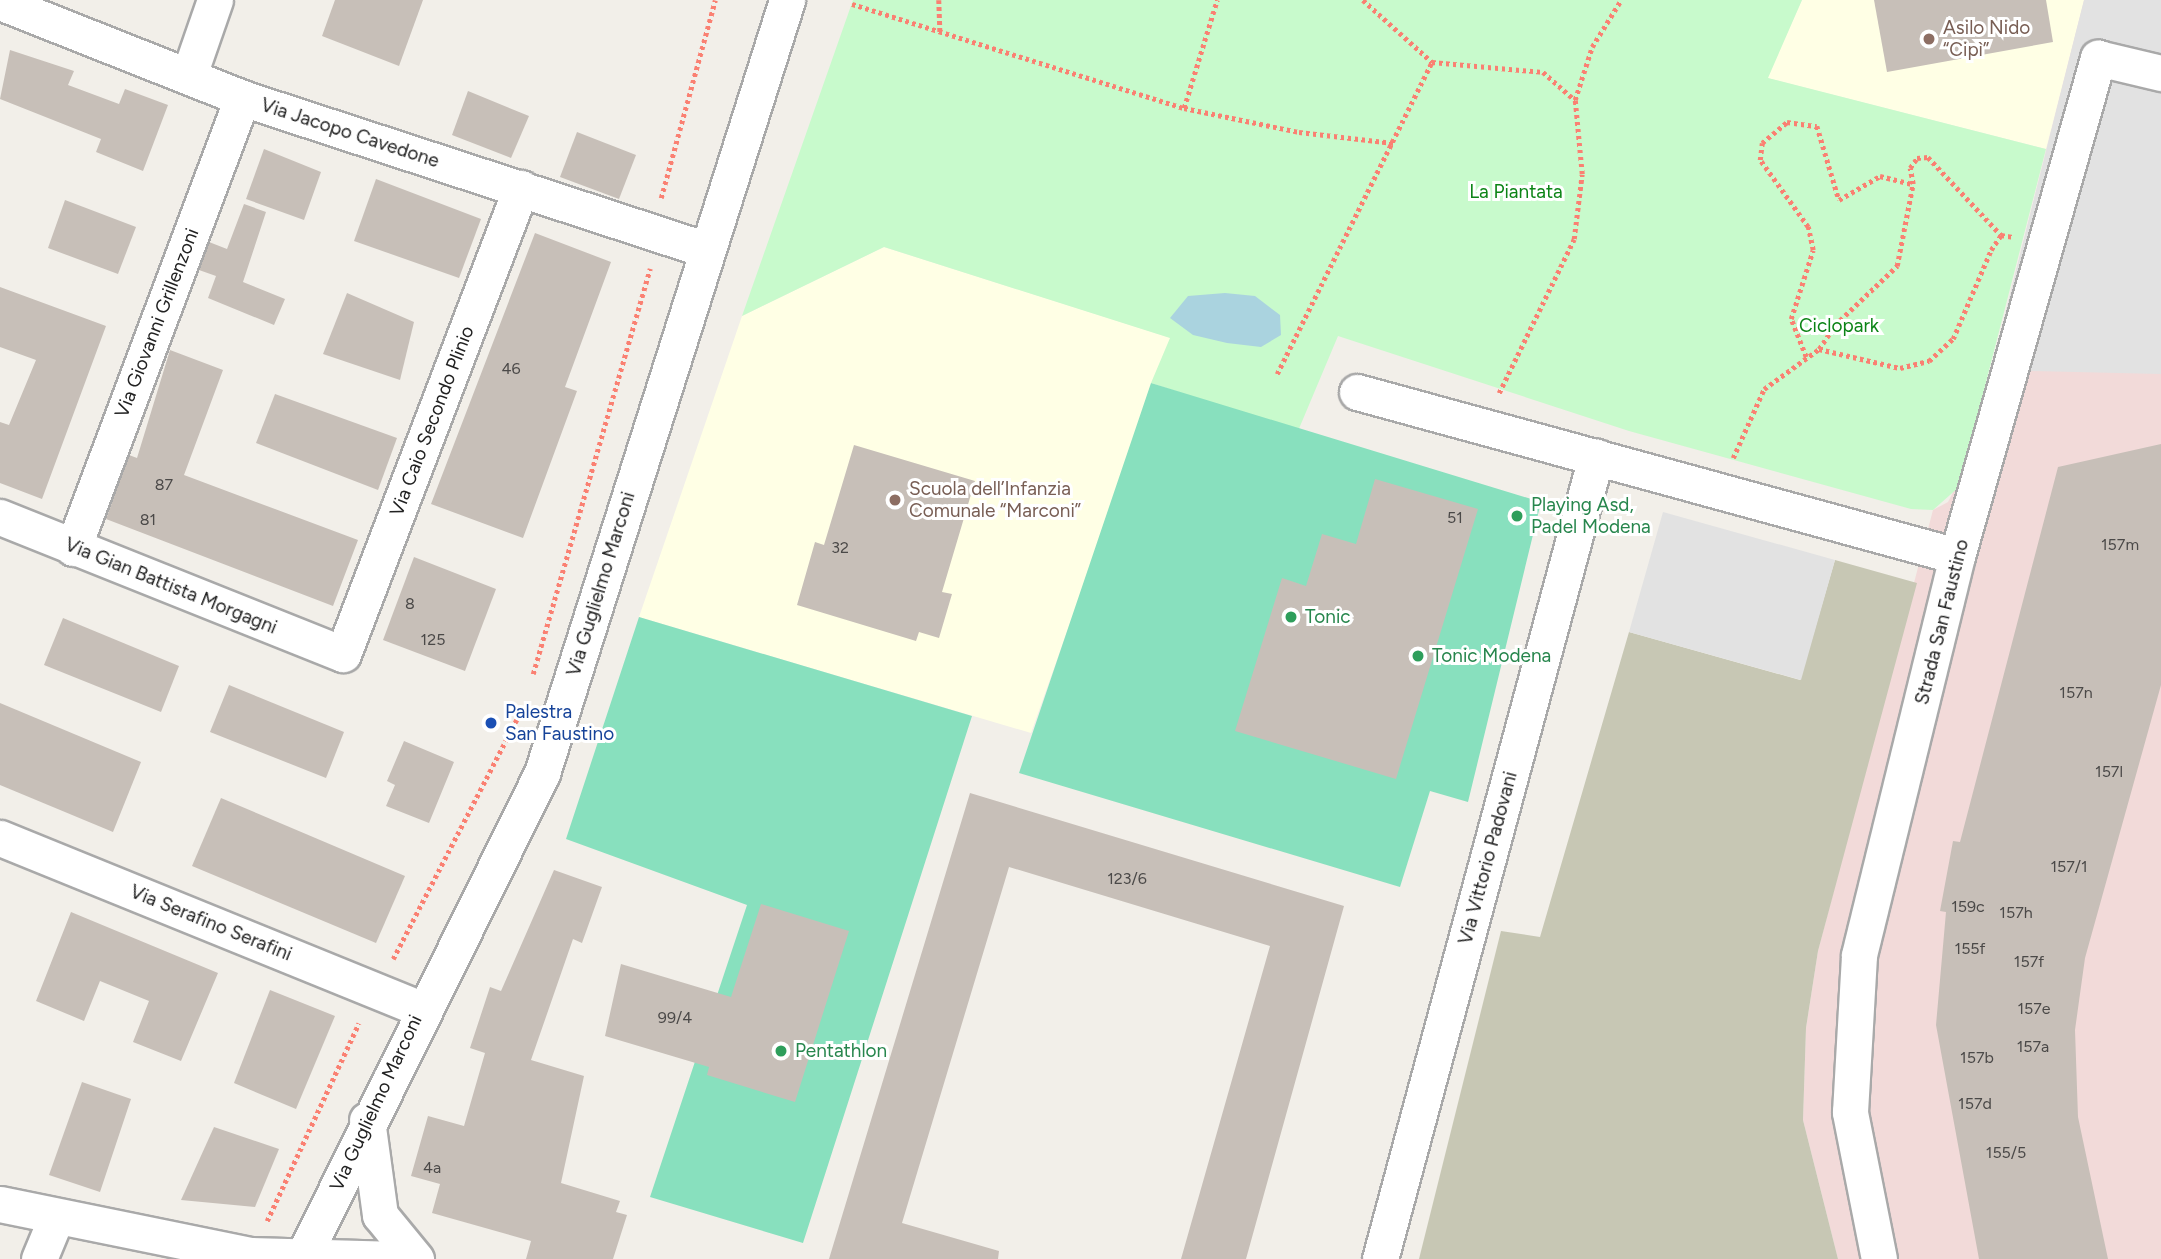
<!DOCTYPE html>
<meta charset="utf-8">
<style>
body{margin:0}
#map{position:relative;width:2161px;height:1259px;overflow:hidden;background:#f2efe9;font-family:Figtree,sans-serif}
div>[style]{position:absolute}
.commercial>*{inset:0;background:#f2dad9}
.education>*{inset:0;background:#ffffe5}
.construction>*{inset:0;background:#c7c7b4}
.park>*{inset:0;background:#c8facc}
.pitch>*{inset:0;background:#88e0be}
.parking>*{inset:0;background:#e2e2e2}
.water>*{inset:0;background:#aad3df}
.building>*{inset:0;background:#c7bfb8}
.path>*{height:4.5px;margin-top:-2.25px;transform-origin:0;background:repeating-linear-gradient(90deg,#fa8072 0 3.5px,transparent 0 7px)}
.roads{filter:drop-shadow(2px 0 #a9a9a9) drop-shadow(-2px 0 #a9a9a9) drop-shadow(0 2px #a9a9a9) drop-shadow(0 -2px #a9a9a9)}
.minor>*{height:35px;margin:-17.5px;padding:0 17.5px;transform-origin:17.5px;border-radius:17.5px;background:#fff}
.dots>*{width:19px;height:19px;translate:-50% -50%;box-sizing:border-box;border:4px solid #fff;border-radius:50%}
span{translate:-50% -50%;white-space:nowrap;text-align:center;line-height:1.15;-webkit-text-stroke:6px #fff;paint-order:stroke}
.number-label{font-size:16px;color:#4b4948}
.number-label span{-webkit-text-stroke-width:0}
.education-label{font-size:19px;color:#785e54}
.left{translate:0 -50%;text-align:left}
.street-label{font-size:19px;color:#222}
.park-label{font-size:19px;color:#0c8416}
.leisure-label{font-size:19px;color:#27864d}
.transit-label{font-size:19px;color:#164399}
</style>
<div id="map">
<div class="commercial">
<i style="clip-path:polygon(2084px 0,2161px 0,2161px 1259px,1838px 1259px,1803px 1120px,1806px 1028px,1818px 951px,1933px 510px,1948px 502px,1968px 463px)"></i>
</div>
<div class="education">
<i style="clip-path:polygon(1802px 0,2084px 0,2046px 149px,1767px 78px)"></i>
<i style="clip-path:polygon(884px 247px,1171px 338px,1031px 733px,639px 617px,742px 316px)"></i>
</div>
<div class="construction">
<i style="clip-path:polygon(1835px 560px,1917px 583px,1818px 951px,1806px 1028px,1803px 1120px,1838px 1259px,1419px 1259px,1501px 931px,1540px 937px,1629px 632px,1800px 680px)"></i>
</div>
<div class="park">
<i style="clip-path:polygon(853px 0,1802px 0,1768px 78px,2046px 149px,1959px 487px,1933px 510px,1911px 509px,1629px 431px,1338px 336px,1298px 431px,1151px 383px,1170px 338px,884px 247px,742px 316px)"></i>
</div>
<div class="pitch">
<i style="clip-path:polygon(1151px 383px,1541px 502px,1468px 802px,1430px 791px,1400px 887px,1019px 773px)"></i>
<i style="clip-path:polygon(639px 617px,972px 716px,803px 1243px,650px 1197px,747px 905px,566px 839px)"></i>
</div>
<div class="parking">
<i style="clip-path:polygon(2084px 0,2161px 0,2161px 374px,1991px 370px)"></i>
<i style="clip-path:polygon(1663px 512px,1835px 560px,1801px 680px,1629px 632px)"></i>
</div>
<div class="water">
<i style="clip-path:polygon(1225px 293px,1255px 296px,1280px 315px,1281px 335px,1261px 347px,1227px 343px,1193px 335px,1170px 318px,1188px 296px)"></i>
</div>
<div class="building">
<i style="clip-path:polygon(335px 0,423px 0,399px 66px,322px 36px)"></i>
<i style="clip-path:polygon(1874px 0,2046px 0,2053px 42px,1887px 72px)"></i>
<i style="clip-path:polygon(10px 50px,74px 71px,68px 85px,119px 104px,125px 89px,168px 105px,143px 171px,96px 152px,101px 139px,0 99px)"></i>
<i style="clip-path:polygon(468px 91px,529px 116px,511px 158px,452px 135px)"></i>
<i style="clip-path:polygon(577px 132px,636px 155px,619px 199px,560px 177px)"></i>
<i style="clip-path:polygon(264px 149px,321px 172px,304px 220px,246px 199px)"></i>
<i style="clip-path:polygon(376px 179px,481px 219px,459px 278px,354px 241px)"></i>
<i style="clip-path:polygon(65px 200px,136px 227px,118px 274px,48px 248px)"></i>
<i style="clip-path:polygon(244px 204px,266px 212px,243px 282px,285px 299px,274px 325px,208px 298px,216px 276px,199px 270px,209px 242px,227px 249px)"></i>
<i style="clip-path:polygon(535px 233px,611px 262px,565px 387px,577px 391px,523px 538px,431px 504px)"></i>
<i style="clip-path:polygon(0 287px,106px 326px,42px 499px,0 483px,0 422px,9px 425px,36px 360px,0 347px)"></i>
<i style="clip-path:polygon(347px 293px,414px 322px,400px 380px,323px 354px)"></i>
<i style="clip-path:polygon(170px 350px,223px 370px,184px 475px,358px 540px,333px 606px,106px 519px,129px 455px,137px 458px)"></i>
<i style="clip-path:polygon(275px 394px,397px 438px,378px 490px,256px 443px)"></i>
<i style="clip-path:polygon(2161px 444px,2161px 685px,2085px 958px,2075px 1030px,2078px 1117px,2108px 1259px,1979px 1259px,1936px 1025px,1946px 912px,1940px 911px,1953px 841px,1960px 842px,2058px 467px)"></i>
<i style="clip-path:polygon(854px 445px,975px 481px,942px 592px,952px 594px,939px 638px,919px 632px,916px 641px,797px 605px,815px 542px,824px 545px)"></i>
<i style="clip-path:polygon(1375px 479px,1478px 509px,1396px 779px,1235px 731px,1282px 578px,1306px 586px,1322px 534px,1356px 544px)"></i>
<i style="clip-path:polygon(414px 557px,496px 589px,465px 671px,383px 640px)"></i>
<i style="clip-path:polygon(63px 618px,179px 666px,161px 712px,44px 665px)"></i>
<i style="clip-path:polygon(229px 685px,344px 732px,326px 778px,210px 732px)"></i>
<i style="clip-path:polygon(0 703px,141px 762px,113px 832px,0 785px)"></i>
<i style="clip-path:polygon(404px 741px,454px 762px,429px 823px,386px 806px,395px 785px,387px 781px)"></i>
<i style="clip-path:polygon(970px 793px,1344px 906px,1246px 1259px,1181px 1259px,1270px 946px,1009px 867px,902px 1223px,999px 1251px,998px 1259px,829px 1259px)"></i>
<i style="clip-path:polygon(221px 798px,405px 876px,376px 943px,192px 866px)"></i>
<i style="clip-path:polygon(554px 870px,602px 887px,582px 943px,573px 939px,531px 1060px,584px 1076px,561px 1183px,620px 1201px,616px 1212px,627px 1215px,613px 1259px,526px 1259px,531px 1241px,432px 1213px,440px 1184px,411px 1176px,428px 1116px,464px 1126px,485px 1053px,470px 1048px,490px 987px,501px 991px)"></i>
<i style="clip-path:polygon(761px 904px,849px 931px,795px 1102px,707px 1075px,709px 1067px,605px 1036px,621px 964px,731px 997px)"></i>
<i style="clip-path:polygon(71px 912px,218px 973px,181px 1061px,133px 1042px,149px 1001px,100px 981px,84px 1021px,36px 1001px)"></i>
<i style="clip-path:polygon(270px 990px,335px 1016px,296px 1109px,234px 1083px)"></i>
<i style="clip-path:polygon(82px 1082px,131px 1099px,100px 1192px,49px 1175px)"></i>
<i style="clip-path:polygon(214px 1127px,279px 1149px,255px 1207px,181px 1200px)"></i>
</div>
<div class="path">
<i style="left:939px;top:0;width:34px;rotate:88deg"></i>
<i style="left:1363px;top:0;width:93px;rotate:41.9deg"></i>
<i style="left:852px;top:4px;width:348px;rotate:17.4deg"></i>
<i style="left:1184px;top:108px;width:117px;rotate:11.8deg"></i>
<i style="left:1299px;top:132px;width:95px;rotate:6.7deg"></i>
<i style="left:1184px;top:108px;width:113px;rotate:-73deg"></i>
<i style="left:661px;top:198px;width:205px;rotate:-74.7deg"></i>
<i style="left:1819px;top:349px;width:83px;rotate:13.2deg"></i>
<i style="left:1900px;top:368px;width:30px;rotate:-14deg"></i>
<i style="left:1929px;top:361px;width:33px;rotate:-43deg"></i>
<i style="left:1953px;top:339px;width:97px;rotate:-66.9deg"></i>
<i style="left:1991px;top:250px;width:18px;rotate:-56deg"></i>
<i style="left:2001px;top:235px;width:12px;rotate:9deg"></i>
<i style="left:1806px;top:357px;width:41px;rotate:-111.5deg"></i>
<i style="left:1791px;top:319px;width:72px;rotate:-72.3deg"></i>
<i style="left:1813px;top:250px;width:24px;rotate:-102deg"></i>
<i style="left:1808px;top:227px;width:82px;rotate:-125.6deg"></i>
<i style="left:1760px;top:160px;width:17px;rotate:-83deg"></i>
<i style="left:1762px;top:143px;width:33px;rotate:-40deg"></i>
<i style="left:1787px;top:122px;width:30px;rotate:8deg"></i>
<i style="left:1817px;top:126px;width:77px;rotate:73.4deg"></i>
<i style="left:1839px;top:200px;width:48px;rotate:-30.3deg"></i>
<i style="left:1880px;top:176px;width:34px;rotate:14deg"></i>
<i style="left:1913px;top:184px;width:16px;rotate:-101deg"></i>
<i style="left:1910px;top:168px;width:12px;rotate:-55deg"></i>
<i style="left:1917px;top:158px;width:11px;rotate:-5deg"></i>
<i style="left:1928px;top:157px;width:107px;rotate:46.9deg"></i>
<i style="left:1277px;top:374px;width:348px;rotate:-63.6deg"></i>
<i style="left:1432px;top:62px;width:111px;rotate:5.1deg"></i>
<i style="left:1543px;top:72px;width:43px;rotate:41.2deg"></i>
<i style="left:1499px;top:393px;width:171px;rotate:-64deg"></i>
<i style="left:1574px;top:239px;width:65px;rotate:-83deg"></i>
<i style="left:1582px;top:174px;width:74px;rotate:-95.4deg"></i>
<i style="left:1575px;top:100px;width:56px;rotate:-72.2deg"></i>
<i style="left:1592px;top:47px;width:55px;rotate:-58.3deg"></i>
<i style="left:1733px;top:458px;width:76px;rotate:-65.8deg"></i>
<i style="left:1764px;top:389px;width:68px;rotate:-36deg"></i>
<i style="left:1819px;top:349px;width:29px;rotate:-56deg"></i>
<i style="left:1835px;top:325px;width:86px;rotate:-43.6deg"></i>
<i style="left:1897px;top:266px;width:84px;rotate:-79deg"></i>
<i style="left:533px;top:674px;width:422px;rotate:-73.9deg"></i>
<i style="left:393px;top:959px;width:281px;rotate:-62.7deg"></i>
<i style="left:267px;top:1221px;width:218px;rotate:-65.1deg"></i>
</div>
<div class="roads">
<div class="minor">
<i style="left:0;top:2px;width:260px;rotate:21.6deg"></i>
<i style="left:242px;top:98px;width:487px;rotate:18.1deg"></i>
<i style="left:189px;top:75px;width:79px;rotate:-70.9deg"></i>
<i style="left:1357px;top:392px;width:622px;rotate:15.29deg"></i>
<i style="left:0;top:517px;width:369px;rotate:21.8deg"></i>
<i style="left:343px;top:654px;width:499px;rotate:-69.1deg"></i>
<i style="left:73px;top:548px;width:481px;rotate:-69.4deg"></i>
<i style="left:0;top:838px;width:454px;rotate:22.1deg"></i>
<i style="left:367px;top:1120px;width:96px;rotate:82.2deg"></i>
<i style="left:380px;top:1215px;width:57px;rotate:50.7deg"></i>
<i style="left:0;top:1204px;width:255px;rotate:11.5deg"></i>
<i style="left:250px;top:1255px;width:149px;rotate:1.5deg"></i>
<i style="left:39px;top:1259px;width:44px;rotate:-67.5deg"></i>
<i style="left:302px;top:1259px;width:542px;rotate:-63.72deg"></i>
<i style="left:542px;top:773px;width:811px;rotate:-72.41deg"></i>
<i style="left:1380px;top:1259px;width:831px;rotate:-74.93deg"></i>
<i style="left:1879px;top:1259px;width:150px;rotate:-101.2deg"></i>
<i style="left:1850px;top:1112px;width:157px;rotate:-86.7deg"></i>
<i style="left:1859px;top:955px;width:411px;rotate:-76.2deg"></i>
<i style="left:1957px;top:556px;width:518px;rotate:-74.19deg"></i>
<i style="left:2098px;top:58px;width:65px;rotate:13.4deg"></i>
</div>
</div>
<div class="dots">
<i style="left:1929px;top:39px;background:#8d6e63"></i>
<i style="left:895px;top:500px;background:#8d6e63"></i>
<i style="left:1517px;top:516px;background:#2e9e5b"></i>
<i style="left:1291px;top:617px;background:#2e9e5b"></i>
<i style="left:1418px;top:656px;background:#2e9e5b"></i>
<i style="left:491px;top:723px;background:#1a4fb4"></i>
<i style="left:781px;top:1051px;background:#2e9e5b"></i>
</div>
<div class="number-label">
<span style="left:511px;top:369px">46</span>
<span style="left:164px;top:485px">87</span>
<span style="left:1455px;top:518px">51</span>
<span style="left:148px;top:520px">81</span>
<span style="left:2120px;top:545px">157m</span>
<span style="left:840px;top:548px">32</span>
<span style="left:410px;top:604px">8</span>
<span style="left:433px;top:640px">125</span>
<span style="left:2076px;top:693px">157n</span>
<span style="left:2109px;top:772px">157l</span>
<span style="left:2069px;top:867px">157/1</span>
<span style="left:1127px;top:879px">123/6</span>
<span style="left:1968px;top:907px">159c</span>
<span style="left:2016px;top:913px">157h</span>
<span style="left:1970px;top:949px">155f</span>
<span style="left:2029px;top:962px">157f</span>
<span style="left:2034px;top:1009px">157e</span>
<span style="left:675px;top:1018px">99/4</span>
<span style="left:2033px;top:1047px">157a</span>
<span style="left:1977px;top:1058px">157b</span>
<span style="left:1975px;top:1104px">157d</span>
<span style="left:2006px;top:1153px">155/5</span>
<span style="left:432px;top:1168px">4a</span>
</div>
<div class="education-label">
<span class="left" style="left:1943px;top:39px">Asilo Nido<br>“Cipì”</span>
<span class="left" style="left:909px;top:500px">Scuola dell’Infanzia<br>Comunale “Marconi”</span>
</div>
<div class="street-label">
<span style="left:350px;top:133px;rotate:18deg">Via Jacopo Cavedone</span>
<span style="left:157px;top:323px;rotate:-69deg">Via Giovanni Grillenzoni</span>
<span style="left:432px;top:421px;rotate:-69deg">Via Caio Secondo Plinio</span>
<span style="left:601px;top:584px;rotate:-73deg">Via Guglielmo Marconi</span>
<span style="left:171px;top:586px;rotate:22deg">Via Gian Battista Morgagni</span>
<span style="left:1942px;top:622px;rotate:-76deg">Strada San Faustino</span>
<span style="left:1488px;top:858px;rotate:-75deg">Via Vittorio Padovani</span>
<span style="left:211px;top:923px;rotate:22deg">Via Serafino Serafini</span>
<span style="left:376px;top:1103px;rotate:-65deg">Via Guglielmo Marconi</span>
</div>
<div class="park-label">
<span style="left:1516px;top:192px">La Piantata</span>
<span style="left:1839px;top:326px">Ciclopark</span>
</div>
<div class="leisure-label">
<span class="left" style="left:1531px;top:516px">Playing Asd,<br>Padel Modena</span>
<span class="left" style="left:1305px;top:617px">Tonic</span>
<span class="left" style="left:1432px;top:656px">Tonic Modena</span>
<span class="left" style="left:795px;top:1051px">Pentathlon</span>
</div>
<div class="transit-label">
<span class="left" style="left:505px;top:723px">Palestra<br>San Faustino</span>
</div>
</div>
